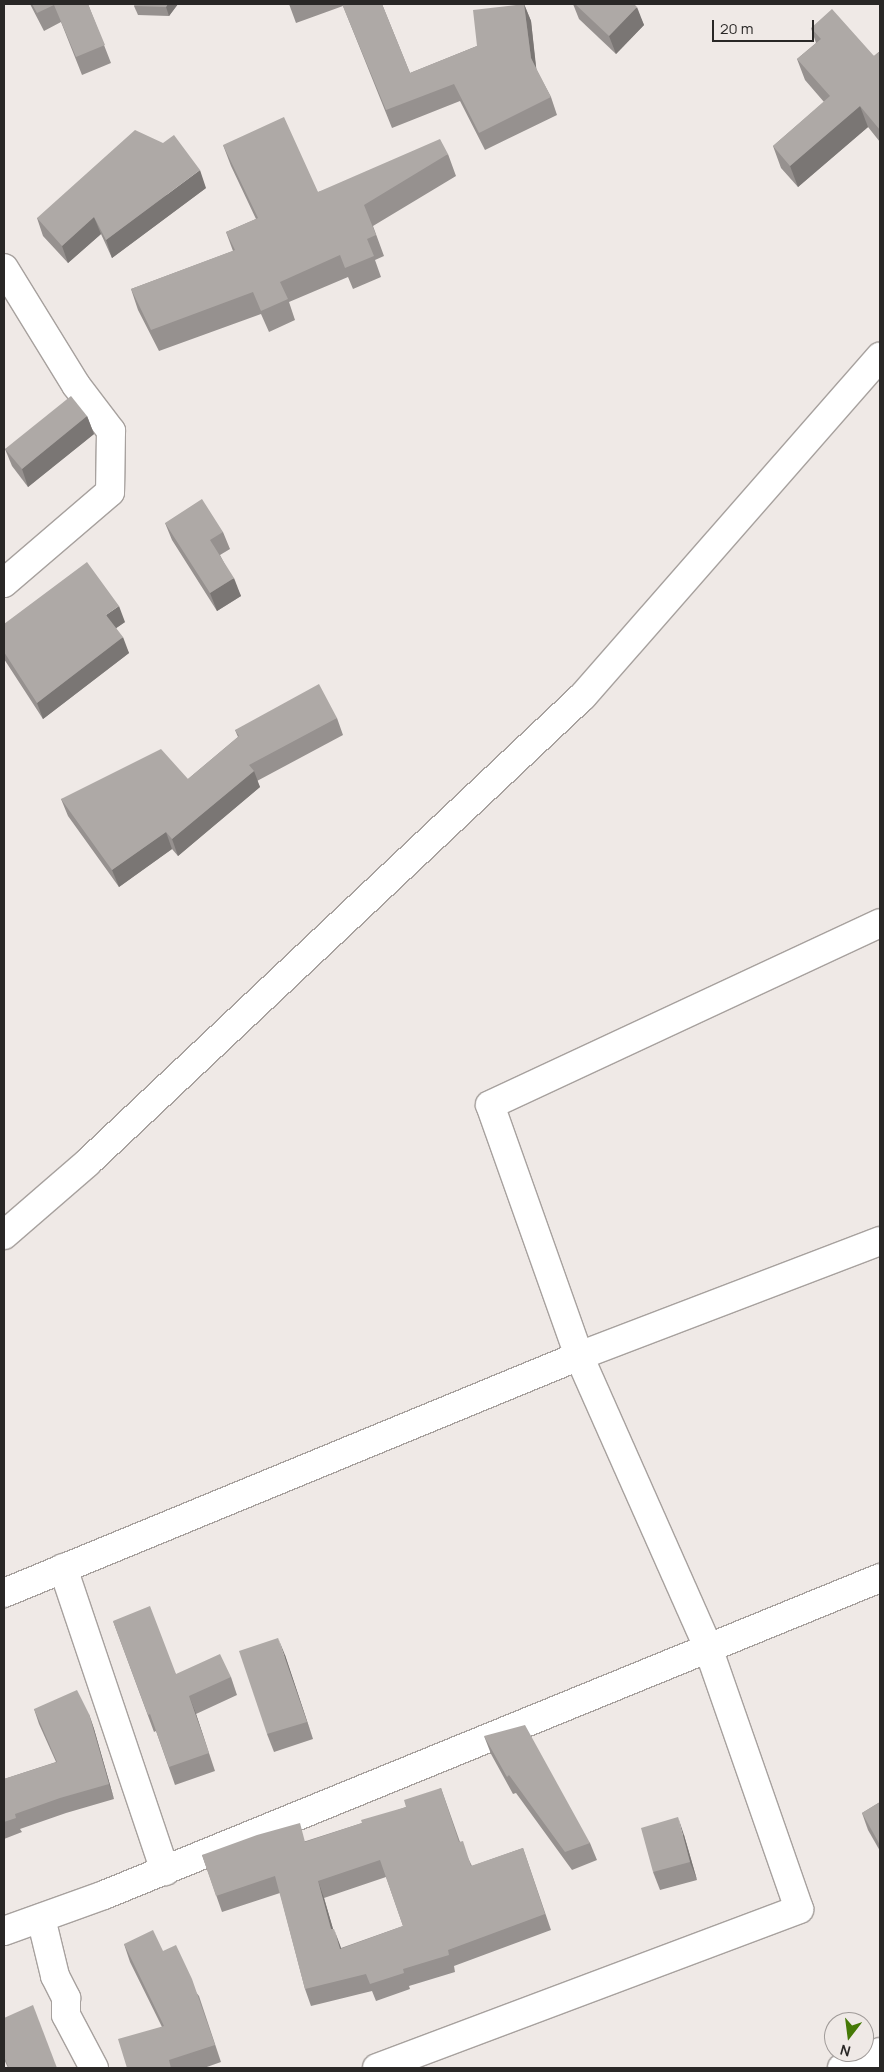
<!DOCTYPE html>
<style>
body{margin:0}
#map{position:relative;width:884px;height:2072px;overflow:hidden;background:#efe9e6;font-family:Manrope,sans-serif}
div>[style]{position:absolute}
.roads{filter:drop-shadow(1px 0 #a7a19e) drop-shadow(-1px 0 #a7a19e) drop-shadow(0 1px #a7a19e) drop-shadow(0 -1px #a7a19e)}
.street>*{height:28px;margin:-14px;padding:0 14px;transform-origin:14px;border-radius:14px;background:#fff}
.secondary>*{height:28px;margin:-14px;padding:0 14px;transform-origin:14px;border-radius:14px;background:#fff}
.wall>*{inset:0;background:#96918f}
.shaded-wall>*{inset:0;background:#7a7674}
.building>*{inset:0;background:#aea9a6}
span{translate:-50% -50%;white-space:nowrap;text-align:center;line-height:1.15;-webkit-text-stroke:4.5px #efe9e6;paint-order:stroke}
.frame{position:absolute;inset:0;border:5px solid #292726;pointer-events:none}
.north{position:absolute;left:824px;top:2012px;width:50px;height:50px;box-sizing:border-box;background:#efe9e6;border:1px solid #a09b99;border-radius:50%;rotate:195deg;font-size:14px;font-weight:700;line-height:20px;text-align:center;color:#292726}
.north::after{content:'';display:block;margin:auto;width:18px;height:22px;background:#457906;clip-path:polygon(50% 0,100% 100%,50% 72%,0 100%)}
.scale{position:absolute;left:712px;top:20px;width:102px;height:22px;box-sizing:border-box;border:2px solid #292726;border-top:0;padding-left:6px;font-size:15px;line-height:18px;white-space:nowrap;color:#292726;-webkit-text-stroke:4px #efe9e6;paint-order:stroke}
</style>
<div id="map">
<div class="roads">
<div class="street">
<i style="left:4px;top:268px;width:137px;rotate:58.4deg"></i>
<i style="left:76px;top:385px;width:58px;rotate:52.7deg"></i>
<i style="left:111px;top:431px;width:61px;rotate:90.9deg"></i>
<i style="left:110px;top:492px;width:140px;rotate:139.4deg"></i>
<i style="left:4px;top:1235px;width:110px;rotate:-40.9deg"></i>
<i style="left:87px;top:1163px;width:681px;rotate:-43.28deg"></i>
<i style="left:583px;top:696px;width:451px;rotate:-48.8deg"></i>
<i style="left:63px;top:1568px;width:320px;rotate:71.4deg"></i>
<i style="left:4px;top:1593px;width:622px;rotate:-22.4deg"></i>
<i style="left:579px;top:1356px;width:322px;rotate:-20.9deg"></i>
<i style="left:41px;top:1918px;width:60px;rotate:76.4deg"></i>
<i style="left:55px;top:1976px;width:25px;rotate:63deg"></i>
<i style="left:66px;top:1998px;width:17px;rotate:90deg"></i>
<i style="left:66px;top:2015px;width:60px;rotate:62.2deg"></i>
<i style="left:4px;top:1931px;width:106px;rotate:-19.8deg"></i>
<i style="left:104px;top:1895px;width:838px;rotate:-22.22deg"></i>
<i style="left:377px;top:2068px;width:451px;rotate:-20.6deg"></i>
<i style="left:799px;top:1909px;width:277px;rotate:-109.2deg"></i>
<i style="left:708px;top:1647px;width:318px;rotate:-113.9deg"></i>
<i style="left:579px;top:1356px;width:266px;rotate:-109.5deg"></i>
<i style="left:490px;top:1105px;width:430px;rotate:-25deg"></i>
</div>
<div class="secondary">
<i style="left:842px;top:2068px;width:41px;rotate:-22.8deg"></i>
</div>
</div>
<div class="wall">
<i style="clip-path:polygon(30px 4px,88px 4px,111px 63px,82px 75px,61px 22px,44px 31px)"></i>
<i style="clip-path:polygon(136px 4px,178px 4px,169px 16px,138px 15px,134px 6px)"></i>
<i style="clip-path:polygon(289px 4px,382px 4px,410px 73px,477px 46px,524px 4px,531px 21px,536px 69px,551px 97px,557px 115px,485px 150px,460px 101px,392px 128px,343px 6px,296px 23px)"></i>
<i style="clip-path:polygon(573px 4px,634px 4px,644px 25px,616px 54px,579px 19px)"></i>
<i style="clip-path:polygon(811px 28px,874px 56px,880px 51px,880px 142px,868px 127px,798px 187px,781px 168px,773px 146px,824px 102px,805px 80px,797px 59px,816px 43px)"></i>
<i style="clip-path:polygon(223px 145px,318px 192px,448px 154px,456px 176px,373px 226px,384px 256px,375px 260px,381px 277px,353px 289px,348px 277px,289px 302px,295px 320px,269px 332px,261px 314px,159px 351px,138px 310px,131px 289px,233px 251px,226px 232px,256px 219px,231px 166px)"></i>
<i style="clip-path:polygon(206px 188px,112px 258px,101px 234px,68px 263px,43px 236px,37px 218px)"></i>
<i style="clip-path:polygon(87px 416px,94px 434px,28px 487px,12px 466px,5px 449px)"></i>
<i style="clip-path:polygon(165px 523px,223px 532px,230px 549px,220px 555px,241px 596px,217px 611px,172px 540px)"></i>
<i style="clip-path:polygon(125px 622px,116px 628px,129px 653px,43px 719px,4px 659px,4px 624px)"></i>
<i style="clip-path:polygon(337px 718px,343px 735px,257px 781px,260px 787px,178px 856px,172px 849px,119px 887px,68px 816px,61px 799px,188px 779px,238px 737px,235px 730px)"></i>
<i style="clip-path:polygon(113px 1621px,176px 1674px,231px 1677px,237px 1695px,196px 1714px,215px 1771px,175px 1785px,156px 1731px,154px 1732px)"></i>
<i style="clip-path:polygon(285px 1655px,313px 1739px,274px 1752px,267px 1734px)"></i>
<i style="clip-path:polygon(34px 1709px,89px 1714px,94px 1729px,114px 1799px,66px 1813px,20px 1829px,22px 1832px,4px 1839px,4px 1778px,4px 1779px,56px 1762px,39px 1724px)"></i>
<i style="clip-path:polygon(484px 1736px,590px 1843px,597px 1860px,572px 1870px,516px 1793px,513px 1794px,491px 1754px)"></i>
<i style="clip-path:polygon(evenodd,441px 1788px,460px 1842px,472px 1866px,523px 1848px,551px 1930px,454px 1966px,455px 1972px,409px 1986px,410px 1989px,376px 2001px,372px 1991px,311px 2006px,305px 1989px,280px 1893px,222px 1912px,202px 1855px,306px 1841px,362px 1823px,406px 1807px,441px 1788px,386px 1877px,403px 1926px,341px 1948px,333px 1929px,324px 1898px,386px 1877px)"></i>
<i style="clip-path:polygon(880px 1802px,880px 1851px,868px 1830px,862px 1813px)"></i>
<i style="clip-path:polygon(684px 1835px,697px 1880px,660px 1890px,653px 1872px)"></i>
<i style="clip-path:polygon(124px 1944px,163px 1951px,199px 1996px,221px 2062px,204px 2068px,127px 2068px,162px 2027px,130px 1962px)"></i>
<i style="clip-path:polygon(4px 2018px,57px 2068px,8px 2068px,4px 2059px)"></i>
</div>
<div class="shaded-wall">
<i style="clip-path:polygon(168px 4px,178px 4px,169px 16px,166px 7px)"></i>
<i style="clip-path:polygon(524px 4px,531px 21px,537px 75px,531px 58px)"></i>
<i style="clip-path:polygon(637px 7px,644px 25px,616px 54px,609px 36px)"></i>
<i style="clip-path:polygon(860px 106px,868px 127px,798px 187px,790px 166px)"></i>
<i style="clip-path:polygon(200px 170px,206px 188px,112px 258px,106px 240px)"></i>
<i style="clip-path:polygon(94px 217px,101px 234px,68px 263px,62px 246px)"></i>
<i style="clip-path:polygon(87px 416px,94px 434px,28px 487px,22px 469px)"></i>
<i style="clip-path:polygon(234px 578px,241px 596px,217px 611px,210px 593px)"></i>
<i style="clip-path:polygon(119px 606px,125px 622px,112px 631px,106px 615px)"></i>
<i style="clip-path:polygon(123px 637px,129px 653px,43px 719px,37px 703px)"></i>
<i style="clip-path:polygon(254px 771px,260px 787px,178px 856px,172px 839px)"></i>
<i style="clip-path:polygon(166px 832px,172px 849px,119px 887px,112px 870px)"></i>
<i style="clip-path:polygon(278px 1638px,285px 1655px,313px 1739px,307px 1722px)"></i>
<i style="clip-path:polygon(189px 1696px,196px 1714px,215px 1771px,209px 1753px)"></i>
<i style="clip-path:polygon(89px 1714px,94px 1729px,114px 1799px,109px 1784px)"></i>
<i style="clip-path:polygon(678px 1817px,684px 1835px,697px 1880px,690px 1862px)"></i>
<i style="clip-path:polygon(318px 1881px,324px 1898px,338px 1946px,331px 1929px)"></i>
<i style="clip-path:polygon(334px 1929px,340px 1945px,346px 1966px,340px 1949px)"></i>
</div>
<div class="building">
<i style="clip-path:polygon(32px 4px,88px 4px,105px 45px,76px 57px,54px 5px,37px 13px)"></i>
<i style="clip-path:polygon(136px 4px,168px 4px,166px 7px,134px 6px)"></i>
<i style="clip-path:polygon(342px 4px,382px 4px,410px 73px,477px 46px,473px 10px,524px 4px,531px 58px,551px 97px,479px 133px,454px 84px,386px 110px)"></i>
<i style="clip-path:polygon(575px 4px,634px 4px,637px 7px,609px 36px)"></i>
<i style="clip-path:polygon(832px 9px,874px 56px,880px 51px,880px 130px,860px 106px,790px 166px,773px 146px,830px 96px,797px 59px,821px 39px,811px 28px)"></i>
<i style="clip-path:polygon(284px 117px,318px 192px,440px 139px,448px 154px,364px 205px,376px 235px,367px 239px,374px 256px,345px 268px,340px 255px,280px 282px,288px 299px,261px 311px,253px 292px,151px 330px,131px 289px,235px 250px,226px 232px,258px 218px,223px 145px)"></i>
<i style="clip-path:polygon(135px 130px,163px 143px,174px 135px,200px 170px,106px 240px,94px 217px,62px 246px,37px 218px)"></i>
<i style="clip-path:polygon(71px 396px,87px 416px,22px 469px,5px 449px)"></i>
<i style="clip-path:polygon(202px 499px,223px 532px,210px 540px,234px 578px,210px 593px,165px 523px)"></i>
<i style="clip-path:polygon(87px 562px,119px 606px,106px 615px,123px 637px,37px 703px,4px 652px,4px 624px)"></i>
<i style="clip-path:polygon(319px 684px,337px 718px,249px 765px,254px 771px,172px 839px,166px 832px,112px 870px,61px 799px,161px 749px,188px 779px,239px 736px,235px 730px)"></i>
<i style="clip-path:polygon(150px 1606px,176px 1674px,220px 1654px,231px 1677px,189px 1696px,209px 1753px,169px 1767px,150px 1714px,148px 1715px,113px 1621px)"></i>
<i style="clip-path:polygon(278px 1638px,307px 1722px,267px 1734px,239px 1651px)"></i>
<i style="clip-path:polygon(77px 1690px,89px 1714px,109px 1784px,60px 1798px,15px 1814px,16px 1818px,4px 1822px,4px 1778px,4px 1779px,57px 1762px,34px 1709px)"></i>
<i style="clip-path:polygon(525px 1725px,590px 1843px,565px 1852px,509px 1775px,507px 1777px,484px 1736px)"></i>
<i style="clip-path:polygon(evenodd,441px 1788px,459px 1842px,463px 1841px,471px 1866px,523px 1848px,545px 1914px,448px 1950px,449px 1955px,403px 1969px,404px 1973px,370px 1984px,366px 1974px,305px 1989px,275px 1876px,216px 1896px,202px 1855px,257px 1835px,300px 1823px,305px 1842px,362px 1823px,361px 1820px,406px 1807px,404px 1800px,441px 1788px,380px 1860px,403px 1926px,340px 1949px,334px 1929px,331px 1929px,318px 1881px,380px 1860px)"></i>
<i style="clip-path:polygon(880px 1802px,880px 1845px,862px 1813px)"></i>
<i style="clip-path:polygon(678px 1817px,690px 1862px,653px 1872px,641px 1828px)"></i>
<i style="clip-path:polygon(153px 1930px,163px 1951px,176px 1945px,192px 1979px,215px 2045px,169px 2060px,171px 2068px,127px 2068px,118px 2039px,164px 2026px,124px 1944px)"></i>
<i style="clip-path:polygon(33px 2005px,57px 2068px,9px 2068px,4px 2057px,4px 2018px)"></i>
</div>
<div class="frame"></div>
<div class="north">N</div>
<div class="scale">20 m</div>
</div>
